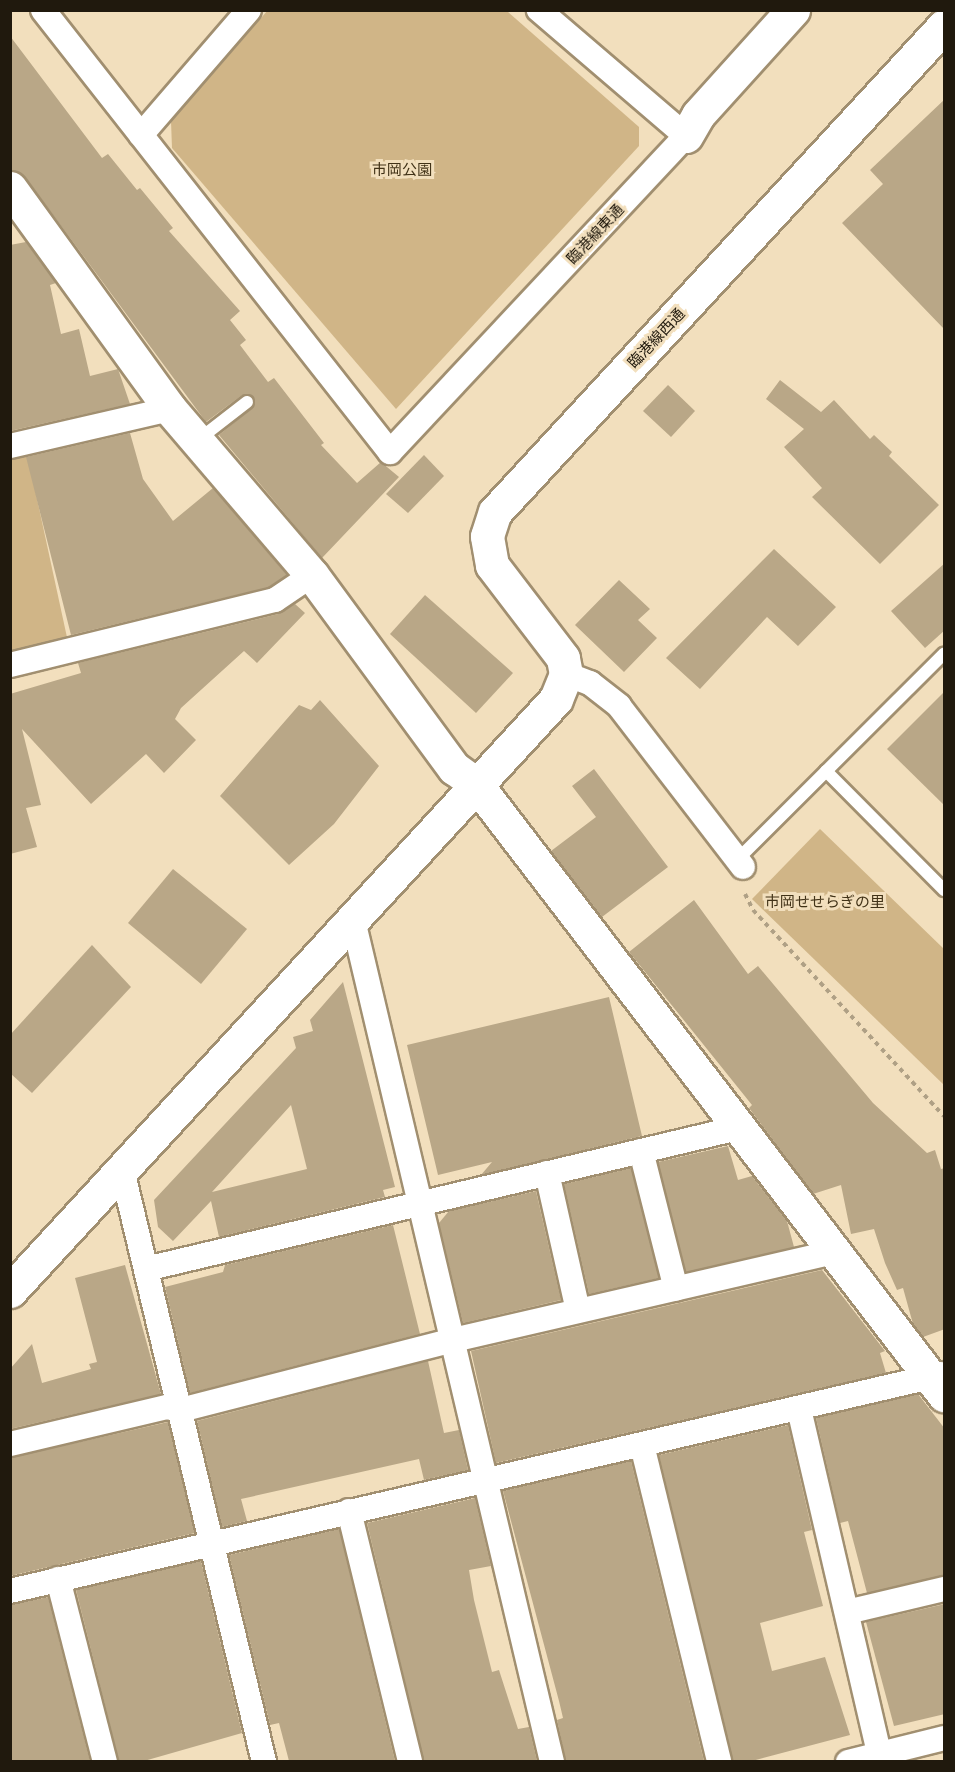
<!DOCTYPE html>
<meta charset="utf-8">
<style>
body{margin:0}
#map{position:relative;width:955px;height:1772px;overflow:hidden;background:#f2dfbd;font-family:"Titillium Web","Noto Sans JP",sans-serif}
div>[style]{position:absolute}
.green>*{inset:0;background:#d0b587}
.building>*{inset:0;background:#b9a787}
.path>*{height:4px;margin-top:-2px;transform-origin:0;background:repeating-linear-gradient(90deg,#afa085 0 4.5px,transparent 0 9px)}
.roads{filter:drop-shadow(2px 0 #a18f70) drop-shadow(-2px 0 #a18f70) drop-shadow(0 2px #a18f70) drop-shadow(0 -2px #a18f70)}
.lane>*{height:12px;margin:-6px;padding:0 6px;transform-origin:6px;border-radius:6px;background:#fff}
.street>*{height:24px;margin:-12px;padding:0 12px;transform-origin:12px;border-radius:12px;background:#fff}
.secondary>*{height:33px;margin:-16.5px;padding:0 16.5px;transform-origin:16.5px;border-radius:16.5px;background:#fff}
span{translate:-50% -50%;white-space:nowrap;text-align:center;line-height:1.15;-webkit-text-stroke:6px #f2dfbd;paint-order:stroke}
.park-label{font-size:15px;color:#413217}
.street-label{font-size:15px;color:#20190d}
.frame{position:absolute;inset:0;border:12px solid #20190d;pointer-events:none}
</style>
<div id="map">
<div class="green">
<i style="clip-path:polygon(268px 10px,507px 11px,639px 127px,639px 146px,396px 409px,172px 148px,171px 121px)"></i>
<i style="clip-path:polygon(26px 448px,68px 642px,10px 656px,10px 452px)"></i>
<i style="clip-path:polygon(820px 829px,944px 949px,944px 1085px,752px 899px)"></i>
</div>
<div class="building">
<i style="clip-path:polygon(10px 36px,102px 158px,108px 154px,137px 190px,140px 188px,173px 228px,169px 231px,240px 311px,230px 320px,246px 340px,240px 345px,268px 382px,274px 378px,324px 443px,321px 445px,357px 483px,381px 462px,399px 477px,322px 558px,219px 435px,252px 408px,253px 397px,242px 395px,206px 422px,25px 177px,10px 170px)"></i>
<i style="clip-path:polygon(945px 99px,945px 330px,842px 223px,883px 184px,870px 170px)"></i>
<i style="clip-path:polygon(26px 242px,56px 283px,50px 285px,61px 334px,79px 329px,90px 376px,118px 369px,130px 404px,10px 431px,10px 245px)"></i>
<i style="clip-path:polygon(780px 380px,821px 412px,834px 400px,870px 439px,874px 435px,892px 452px,889px 456px,939px 505px,880px 564px,812px 497px,822px 488px,784px 447px,804px 429px,766px 399px)"></i>
<i style="clip-path:polygon(668px 385px,695px 411px,671px 437px,643px 411px)"></i>
<i style="clip-path:polygon(130px 433px,143px 479px,173px 521px,213px 488px,287px 575px,269px 587px,71px 635px,26px 457px)"></i>
<i style="clip-path:polygon(424px 455px,444px 476px,408px 513px,386px 494px)"></i>
<i style="clip-path:polygon(774px 549px,836px 607px,798px 646px,767px 617px,700px 689px,666px 658px)"></i>
<i style="clip-path:polygon(945px 563px,945px 630px,925px 648px,891px 611px)"></i>
<i style="clip-path:polygon(619px 580px,650px 609px,638px 620px,657px 638px,624px 672px,575px 625px)"></i>
<i style="clip-path:polygon(425px 595px,513px 673px,476px 713px,390px 634px)"></i>
<i style="clip-path:polygon(295px 604px,305px 613px,257px 663px,244px 651px,181px 708px,175px 719px,196px 740px,164px 773px,146px 754px,91px 804px,22px 729px,41px 805px,26px 808px,37px 847px,10px 854px,10px 694px,81px 673px,78px 663px,278px 614px)"></i>
<i style="clip-path:polygon(945px 691px,945px 806px,887px 749px)"></i>
<i style="clip-path:polygon(320px 700px,379px 766px,334px 824px,289px 865px,220px 796px,299px 705px,311px 710px)"></i>
<i style="clip-path:polygon(594px 769px,668px 867px,602px 917px,551px 851px,596px 817px,572px 786px)"></i>
<i style="clip-path:polygon(173px 869px,247px 929px,201px 984px,128px 923px)"></i>
<i style="clip-path:polygon(694px 900px,748px 974px,758px 966px,873px 1103px,927px 1153px,935px 1150px,941px 1169px,945px 1168px,945px 1329px,923px 1337px,913px 1324px,903px 1288px,897px 1290px,885px 1263px,874px 1229px,851px 1234px,841px 1185px,813px 1194px,749px 1108px,752px 1105px,629px 952px)"></i>
<i style="clip-path:polygon(92px 945px,131px 987px,32px 1093px,10px 1073px,10px 1035px)"></i>
<i style="clip-path:polygon(evenodd,343px 982px,395px 1187px,383px 1190px,385px 1197px,219px 1237px,211px 1201px,173px 1241px,158px 1227px,154px 1200px,296px 1048px,293px 1037px,313px 1031px,310px 1020px,343px 982px,291px 1105px,307px 1169px,212px 1192px,291px 1105px)"></i>
<i style="clip-path:polygon(609px 997px,642px 1136px,481px 1175px,492px 1162px,438px 1175px,407px 1045px)"></i>
<i style="clip-path:polygon(728px 1146px,738px 1180px,752px 1176px,787px 1221px,794px 1247px,686px 1272px,658px 1162px)"></i>
<i style="clip-path:polygon(631px 1168px,659px 1278px,589px 1294px,564px 1184px)"></i>
<i style="clip-path:polygon(536px 1191px,561px 1300px,463px 1323px,439px 1223px,449px 1211px)"></i>
<i style="clip-path:polygon(393px 1225px,420px 1334px,190px 1393px,165px 1287px,223px 1272px,225px 1265px)"></i>
<i style="clip-path:polygon(125px 1265px,161px 1394px,10px 1429px,10px 1369px,32px 1344px,42px 1383px,91px 1369px,89px 1364px,97px 1362px,75px 1278px)"></i>
<i style="clip-path:polygon(822px 1270px,885px 1351px,880px 1353px,886px 1373px,496px 1463px,471px 1351px)"></i>
<i style="clip-path:polygon(428px 1361px,444px 1433px,459px 1430px,468px 1470px,424px 1480px,419px 1459px,241px 1499px,247px 1521px,222px 1527px,197px 1421px)"></i>
<i style="clip-path:polygon(918px 1394px,945px 1429px,945px 1575px,867px 1593px,848px 1521px,840px 1523px,816px 1418px)"></i>
<i style="clip-path:polygon(168px 1422px,195px 1533px,10px 1576px,10px 1458px)"></i>
<i style="clip-path:polygon(788px 1425px,812px 1530px,804px 1532px,823px 1606px,760px 1623px,772px 1671px,825px 1657px,850px 1735px,752px 1761px,733px 1761px,659px 1455px)"></i>
<i style="clip-path:polygon(631px 1461px,704px 1761px,566px 1761px,557px 1720px,563px 1718px,559px 1701px,503px 1491px)"></i>
<i style="clip-path:polygon(475px 1498px,491px 1566px,469px 1570px,474px 1600px,492px 1672px,499px 1670px,518px 1729px,529px 1727px,537px 1761px,424px 1761px,367px 1523px)"></i>
<i style="clip-path:polygon(339px 1529px,395px 1761px,289px 1761px,279px 1723px,270px 1725px,229px 1555px)"></i>
<i style="clip-path:polygon(201px 1561px,242px 1733px,144px 1761px,119px 1761px,76px 1590px)"></i>
<i style="clip-path:polygon(48px 1597px,90px 1761px,10px 1761px,10px 1605px)"></i>
<i style="clip-path:polygon(945px 1604px,945px 1714px,894px 1726px,866px 1622px)"></i>
</div>
<div class="path">
<i style="left:745px;top:894px;width:18px;rotate:63deg"></i>
<i style="left:753px;top:910px;width:281px;rotate:47.2deg"></i>
</div>
<div class="roads">
<div class="lane">
<i style="left:198px;top:440px;width:62px;rotate:-37.8deg"></i>
<i style="left:826px;top:771px;width:168px;rotate:45.2deg"></i>
<i style="left:738px;top:859px;width:291px;rotate:-44.9deg"></i>
</div>
<div class="street">
<i style="left:43px;top:10px;width:562px;rotate:51.87deg"></i>
<i style="left:390px;top:452px;width:433px;rotate:-46.9deg"></i>
<i style="left:686px;top:136px;width:194px;rotate:-139.4deg"></i>
<i style="left:141px;top:135px;width:165px;rotate:-49.2deg"></i>
<i style="left:10px;top:446px;width:164px;rotate:-13deg"></i>
<i style="left:10px;top:665px;width:273px;rotate:-13.8deg"></i>
<i style="left:275px;top:600px;width:45px;rotate:-34deg"></i>
<i style="left:566px;top:674px;width:26px;rotate:21deg"></i>
<i style="left:590px;top:683px;width:37px;rotate:38deg"></i>
<i style="left:619px;top:706px;width:203px;rotate:52.4deg"></i>
<i style="left:353px;top:920px;width:865px;rotate:76.7deg"></i>
<i style="left:641px;top:1151px;width:142px;rotate:75.8deg"></i>
<i style="left:122px;top:1170px;width:609px;rotate:76.51deg"></i>
<i style="left:547px;top:1173px;width:141px;rotate:77.3deg"></i>
<i style="left:146px;top:1269px;width:609px;rotate:-13.4deg"></i>
<i style="left:799px;top:1409px;width:362px;rotate:76.9deg"></i>
<i style="left:10px;top:1444px;width:161px;rotate:-13.3deg"></i>
<i style="left:167px;top:1407px;width:14px;rotate:12deg"></i>
<i style="left:181px;top:1410px;width:281px;rotate:-14.4deg"></i>
<i style="left:453px;top:1340px;width:392px;rotate:-13deg"></i>
<i style="left:642px;top:1445px;width:326px;rotate:76.3deg"></i>
<i style="left:349px;top:1511px;width:258px;rotate:76.3deg"></i>
<i style="left:58px;top:1579px;width:189px;rotate:75.6deg"></i>
<i style="left:10px;top:1591px;width:958px;rotate:-13.09deg"></i>
<i style="left:847px;top:1612px;width:100px;rotate:-13.3deg"></i>
<i style="left:848px;top:1762px;width:99px;rotate:-14deg"></i>
</div>
<div class="secondary">
<i style="left:686px;top:136px;width:24px;rotate:-60deg"></i>
<i style="left:698px;top:115px;width:142px;rotate:-47.9deg"></i>
<i style="left:10px;top:188px;width:273px;rotate:54.1deg"></i>
<i style="left:170px;top:409px;width:218px;rotate:49.5deg"></i>
<i style="left:312px;top:575px;width:240px;rotate:53.7deg"></i>
<i style="left:454px;top:768px;width:27px;rotate:36deg"></i>
<i style="left:476px;top:784px;width:770px;rotate:52.55deg"></i>
<i style="left:10px;top:1291px;width:805px;rotate:-47.31deg"></i>
<i style="left:556px;top:699px;width:27px;rotate:-68deg"></i>
<i style="left:566px;top:674px;width:16px;rotate:-101deg"></i>
<i style="left:563px;top:658px;width:117px;rotate:-127.4deg"></i>
<i style="left:492px;top:565px;width:29px;rotate:-100deg"></i>
<i style="left:487px;top:536px;width:25px;rotate:-72deg"></i>
<i style="left:495px;top:512px;width:662px;rotate:-47.27deg"></i>
</div>
</div>
<div class="park-label">
<span style="left:402px;top:170px">市岡公園</span>
<span style="left:825px;top:902px">市岡せせらぎの里</span>
</div>
<div class="street-label">
<span style="left:595px;top:234px;rotate:-47deg">臨港線東通</span>
<span style="left:656px;top:338px;rotate:-47deg">臨港線西通</span>
</div>
<div class="frame"></div>
</div>
